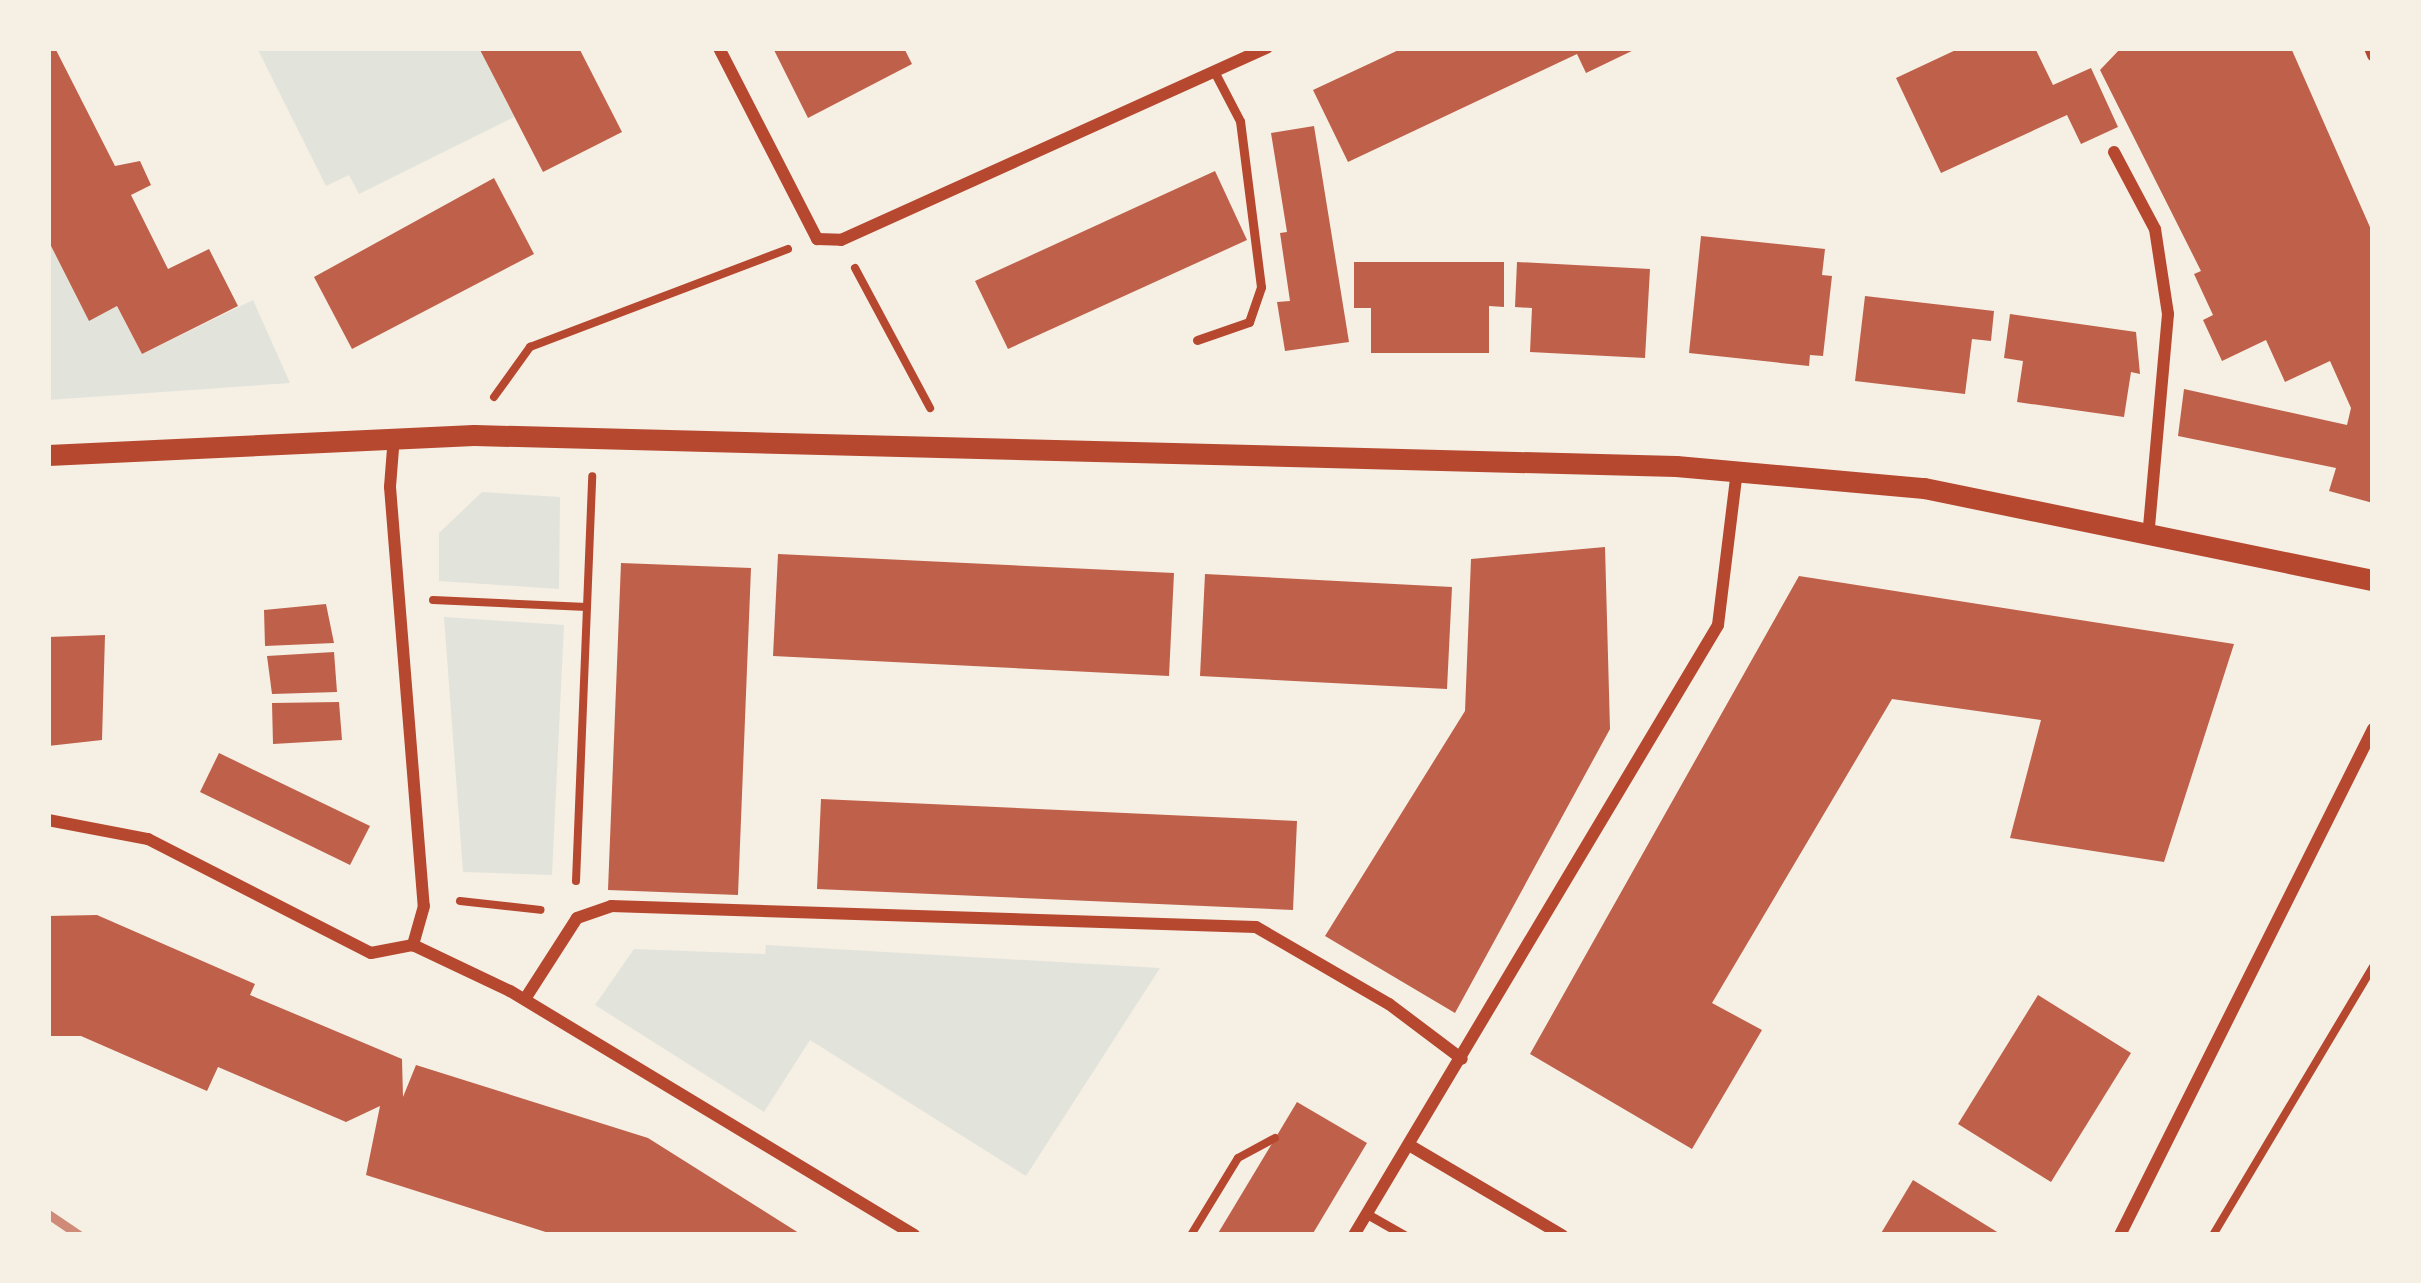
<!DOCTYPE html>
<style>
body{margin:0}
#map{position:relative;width:2421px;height:1283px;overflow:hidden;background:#f6efe4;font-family:"Sofia Sans Condensed",sans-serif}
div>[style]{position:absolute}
.green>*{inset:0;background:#e2e4dc}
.building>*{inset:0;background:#bf614a}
.path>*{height:8px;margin:-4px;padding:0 4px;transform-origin:4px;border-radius:4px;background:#b5482f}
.service>*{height:9px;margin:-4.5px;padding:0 4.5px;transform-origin:4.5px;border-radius:4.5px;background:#b5482f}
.minor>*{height:12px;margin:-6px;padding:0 6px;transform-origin:6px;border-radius:6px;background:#b5482f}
.tertiary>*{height:21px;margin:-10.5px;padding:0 10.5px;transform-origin:10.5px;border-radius:10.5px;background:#b5482f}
.rail>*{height:9px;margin:-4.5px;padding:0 4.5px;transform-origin:4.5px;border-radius:4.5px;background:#cf8b77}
span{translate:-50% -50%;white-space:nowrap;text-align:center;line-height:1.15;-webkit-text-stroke:9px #f6efe4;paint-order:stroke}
.frame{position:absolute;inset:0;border:51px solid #f6efe4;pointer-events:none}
</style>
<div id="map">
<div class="green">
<i style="clip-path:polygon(257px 48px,479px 48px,514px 117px,359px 194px,349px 175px,326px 186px)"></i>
<i style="clip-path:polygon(48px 240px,89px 320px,117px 306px,142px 354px,253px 300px,290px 383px,48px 400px)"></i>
<i style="clip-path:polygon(482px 492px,560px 497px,559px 589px,439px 581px,439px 533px)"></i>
<i style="clip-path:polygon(444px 617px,564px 625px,552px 875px,463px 872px)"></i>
<i style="clip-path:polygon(766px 945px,1160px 968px,1026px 1176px,810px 1040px,764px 1112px,595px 1005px,634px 949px,765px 954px)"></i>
</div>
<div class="building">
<i style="clip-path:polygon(48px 48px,55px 48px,115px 166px,140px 161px,151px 185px,131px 195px,168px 269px,209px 249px,238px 306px,142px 354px,117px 306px,89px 321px,48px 240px)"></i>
<i style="clip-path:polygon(479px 48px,579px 48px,622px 132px,543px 172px)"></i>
<i style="clip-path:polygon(773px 48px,904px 48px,912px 64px,808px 118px)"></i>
<i style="clip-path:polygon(1403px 48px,1638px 48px,1586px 73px,1577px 54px,1348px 162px,1313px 90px)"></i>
<i style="clip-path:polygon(1960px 48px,2035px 48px,2053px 85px,2091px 68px,2118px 127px,2081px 144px,2067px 115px,1941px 173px,1896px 78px)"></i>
<i style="clip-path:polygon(2121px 48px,2291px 48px,2373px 234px,2373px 503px,2329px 491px,2336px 468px,2178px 436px,2184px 389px,2347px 425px,2351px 408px,2330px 361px,2285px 382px,2266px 340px,2222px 361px,2203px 320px,2213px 315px,2194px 274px,2201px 271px,2100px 70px)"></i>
<i style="clip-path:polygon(1314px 126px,1349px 342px,1285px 351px,1277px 302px,1290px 301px,1280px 233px,1287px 232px,1271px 133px)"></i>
<i style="clip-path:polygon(1215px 171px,1247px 240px,1008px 349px,975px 281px)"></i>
<i style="clip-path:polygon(494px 178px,534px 254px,352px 349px,314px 277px)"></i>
<i style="clip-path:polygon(1701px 236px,1825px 249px,1822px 275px,1832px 276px,1823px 356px,1810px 355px,1809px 366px,1689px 353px)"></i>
<i style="clip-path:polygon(1354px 262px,1504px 262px,1504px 307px,1489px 306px,1489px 353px,1371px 353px,1371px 308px,1354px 308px)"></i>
<i style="clip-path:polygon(1517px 262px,1650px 269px,1645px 358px,1530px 352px,1532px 308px,1515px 307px)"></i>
<i style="clip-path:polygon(1865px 296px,1994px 311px,1991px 341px,1972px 339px,1965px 394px,1855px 381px)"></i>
<i style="clip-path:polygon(2010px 314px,2136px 332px,2140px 374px,2131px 372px,2124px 417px,2017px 402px,2023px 361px,2004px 358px)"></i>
<i style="clip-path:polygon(1605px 547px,1610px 729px,1455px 1013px,1325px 936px,1465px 711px,1471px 559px)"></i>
<i style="clip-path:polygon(778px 554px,1174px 573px,1169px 676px,773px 656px)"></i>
<i style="clip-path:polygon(621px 563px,751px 568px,738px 895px,608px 890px)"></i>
<i style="clip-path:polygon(1205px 574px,1452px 587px,1447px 689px,1200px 676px)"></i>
<i style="clip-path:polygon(1799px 576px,2234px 644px,2164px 862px,2010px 838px,2041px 720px,1892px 699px,1712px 1003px,1762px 1030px,1692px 1149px,1530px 1054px)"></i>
<i style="clip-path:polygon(326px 604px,334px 643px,265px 646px,264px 610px)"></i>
<i style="clip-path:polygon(105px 635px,102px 740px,48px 746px,48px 637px)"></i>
<i style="clip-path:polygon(334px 652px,337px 692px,272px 694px,267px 656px)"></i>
<i style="clip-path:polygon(339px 702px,342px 740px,273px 744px,272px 703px)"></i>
<i style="clip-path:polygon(219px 753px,370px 826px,350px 865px,200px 792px)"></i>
<i style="clip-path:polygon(821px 799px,1297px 821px,1293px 910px,817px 889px)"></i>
<i style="clip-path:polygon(97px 915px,255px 984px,250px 995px,402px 1059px,403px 1097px,416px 1065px,648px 1138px,802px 1235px,555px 1235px,366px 1175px,380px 1106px,346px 1122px,218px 1067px,207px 1091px,81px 1036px,48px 1036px,48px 916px)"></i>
<i style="clip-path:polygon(2038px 995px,2131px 1053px,2051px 1182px,1958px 1124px)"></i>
<i style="clip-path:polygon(1297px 1102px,1367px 1143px,1312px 1235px,1217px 1235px)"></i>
<i style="clip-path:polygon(1913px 1180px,2002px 1235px,1880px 1235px)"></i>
</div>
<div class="path">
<i style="left:855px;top:268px;width:159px;rotate:61.8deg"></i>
<i style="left:494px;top:397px;width:62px;rotate:-54.2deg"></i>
<i style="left:530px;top:347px;width:276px;rotate:-20.8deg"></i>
<i style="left:433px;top:600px;width:154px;rotate:2.6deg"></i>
<i style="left:576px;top:881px;width:405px;rotate:-87.7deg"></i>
<i style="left:460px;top:901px;width:81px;rotate:6.3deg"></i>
<i style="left:1191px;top:1235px;width:90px;rotate:-58.6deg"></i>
<i style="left:1238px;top:1158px;width:42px;rotate:-28.4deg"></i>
<i style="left:2213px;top:1235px;width:312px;rotate:-59.2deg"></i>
</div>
<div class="service">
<i style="left:1197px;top:340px;width:55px;rotate:-19.1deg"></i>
<i style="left:1249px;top:322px;width:37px;rotate:-71deg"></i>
<i style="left:1261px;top:287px;width:167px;rotate:-97.2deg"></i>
<i style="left:1240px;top:121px;width:56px;rotate:-117.5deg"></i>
<i style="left:1367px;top:1214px;width:43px;rotate:29.6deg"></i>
</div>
<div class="minor">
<i style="left:719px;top:48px;width:215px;rotate:62.8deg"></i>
<i style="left:817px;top:239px;width:24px;rotate:2deg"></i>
<i style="left:841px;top:240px;width:467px;rotate:-24.3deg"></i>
<i style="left:2370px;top:48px;width:8px;rotate:67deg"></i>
<i style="left:2114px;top:152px;width:87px;rotate:62deg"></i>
<i style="left:2155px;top:229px;width:86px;rotate:81.3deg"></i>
<i style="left:2168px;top:314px;width:216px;rotate:95.1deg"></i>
<i style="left:394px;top:436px;width:51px;rotate:94.5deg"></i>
<i style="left:390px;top:487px;width:420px;rotate:85.4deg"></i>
<i style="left:424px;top:906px;width:41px;rotate:105.8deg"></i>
<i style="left:48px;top:820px;width:102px;rotate:10.8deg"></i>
<i style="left:148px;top:839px;width:250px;rotate:27.1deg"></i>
<i style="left:371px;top:953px;width:43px;rotate:-10.8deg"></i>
<i style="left:413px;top:945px;width:107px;rotate:25.4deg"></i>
<i style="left:510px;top:991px;width:472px;rotate:31.1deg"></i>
<i style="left:525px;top:999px;width:96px;rotate:-57.3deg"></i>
<i style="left:577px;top:918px;width:36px;rotate:-19deg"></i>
<i style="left:611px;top:906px;width:645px;rotate:1.86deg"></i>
<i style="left:1256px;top:927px;width:154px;rotate:30.1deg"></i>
<i style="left:1389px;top:1004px;width:91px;rotate:37deg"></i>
<i style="left:1409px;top:1145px;width:178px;rotate:30.5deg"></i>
<i style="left:1354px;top:1235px;width:710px;rotate:-59.17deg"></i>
<i style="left:1718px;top:625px;width:155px;rotate:-83deg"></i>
<i style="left:2120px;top:1235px;width:566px;rotate:-63.43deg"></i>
</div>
<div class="tertiary">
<i style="left:48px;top:455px;width:426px;rotate:-2.7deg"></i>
<i style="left:474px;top:435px;width:1202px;rotate:1.48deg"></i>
<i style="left:1676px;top:466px;width:249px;rotate:5.1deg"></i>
<i style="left:1924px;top:488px;width:458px;rotate:11.6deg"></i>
</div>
<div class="rail">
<i style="left:48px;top:1214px;width:37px;rotate:34deg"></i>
</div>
<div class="frame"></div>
</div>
